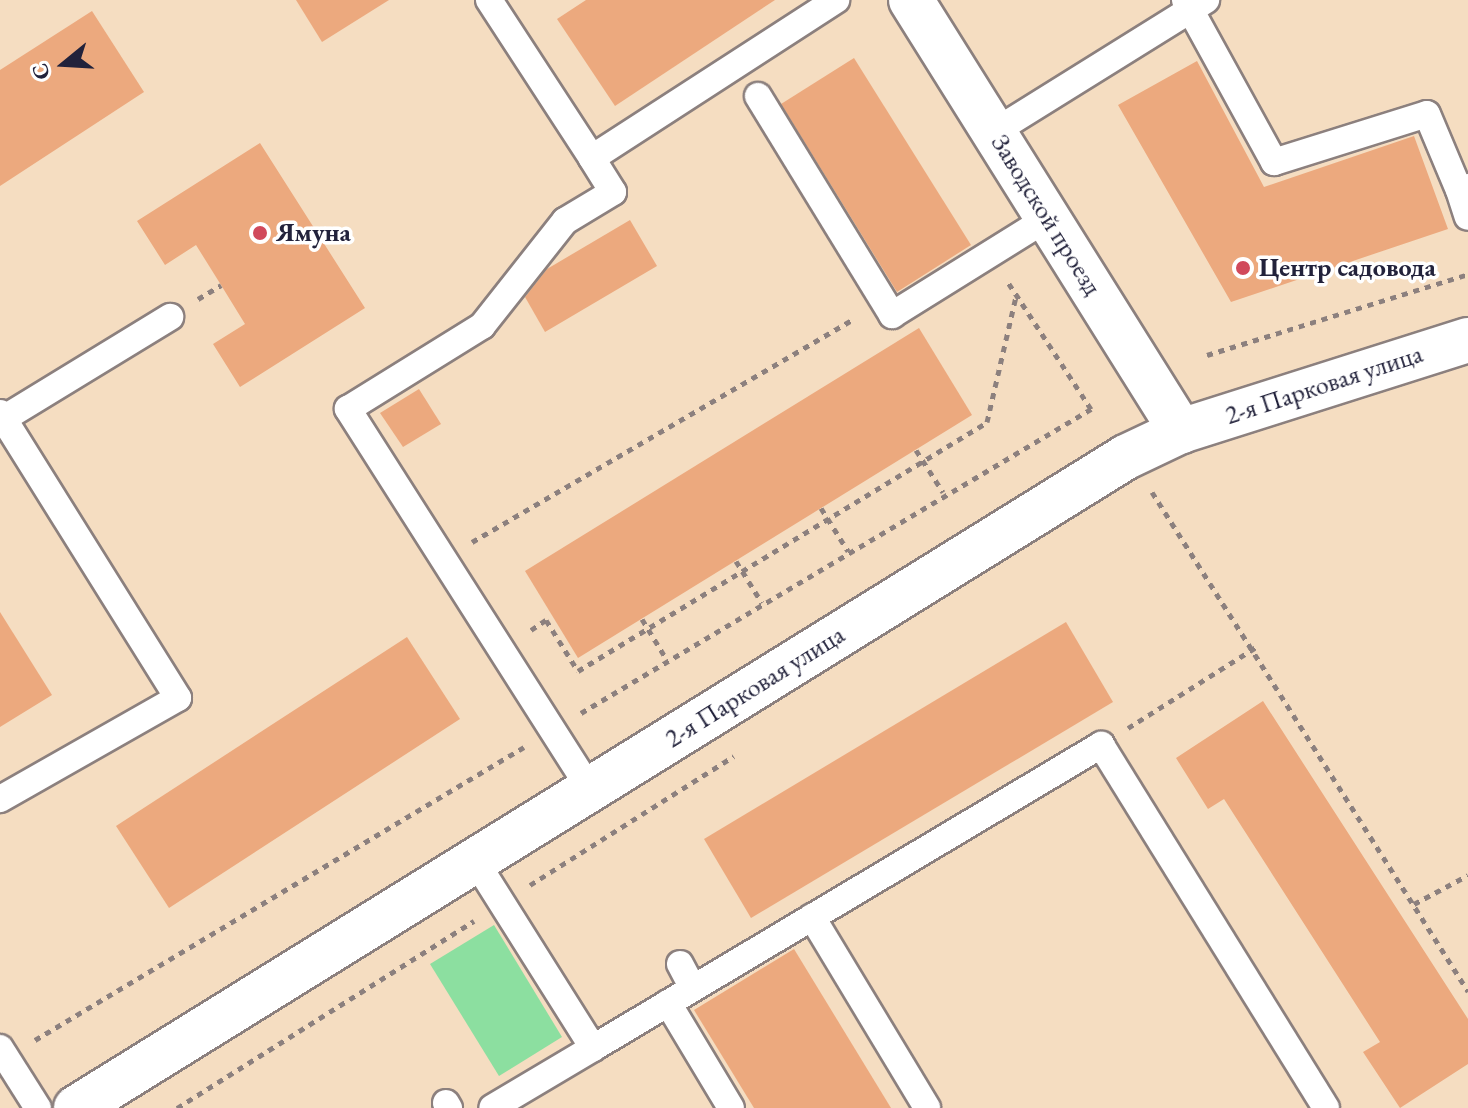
<!DOCTYPE html>
<meta charset="utf-8">
<style>
body{margin:0}
#map{position:relative;width:1468px;height:1108px;overflow:hidden;background:#f5ddc1;font-family:"EB Garamond",serif}
div>[style]{position:absolute}
.green>*{inset:0;background:#8cdfa0}
.building>*{inset:0;background:#eca97e}
.path>*{height:5px;margin-top:-2.5px;transform-origin:0;background:repeating-linear-gradient(90deg,#8c807e 0 6px,transparent 0 12px)}
.roads{filter:drop-shadow(2px 0 #8c807e) drop-shadow(-2px 0 #8c807e) drop-shadow(0 2px #8c807e) drop-shadow(0 -2px #8c807e)}
.lane>*{height:26px;margin:-13px;padding:0 13px;transform-origin:13px;border-radius:13px;background:#fff}
.street>*{height:44px;margin:-22px;padding:0 22px;transform-origin:22px;border-radius:22px;background:#fff}
.dots>*{width:22px;height:22px;translate:-50% -50%;box-sizing:border-box;border:4px solid #fff;border-radius:50%}
span{translate:-50% -50%;white-space:nowrap;text-align:center;line-height:1.15;-webkit-text-stroke:7px #fff;paint-order:stroke}
.street-label{font-size:26px;color:#22223b}
.poi-label{font-size:26px;color:#22223b;font-weight:700}
.left{translate:0 -50%;text-align:left}
.north{position:absolute;left:24px;top:24px;width:80px;height:80px;-webkit-text-stroke:6px #fff;paint-order:stroke;rotate:252deg;font-size:22px;font-weight:700;line-height:32px;text-align:center;color:#22223b}
.north::after{content:'';display:block;margin:auto;width:28px;height:36px;background:#22223b;clip-path:polygon(50% 0,100% 100%,50% 72%,0 100%)}
</style>
<div id="map">
<div class="green">
<i style="clip-path:polygon(494px 925px,562px 1037px,499px 1076px,430px 964px)"></i>
</div>
<div class="building">
<i style="clip-path:polygon(296px 0,389px 0,322px 42px)"></i>
<i style="clip-path:polygon(586px 0,775px 0,615px 106px,557px 19px)"></i>
<i style="clip-path:polygon(92px 11px,144px 92px,0 186px,0 70px)"></i>
<i style="clip-path:polygon(854px 58px,971px 245px,897px 292px,781px 104px)"></i>
<i style="clip-path:polygon(1197px 61px,1264px 187px,1414px 136px,1448px 229px,1231px 302px,1118px 105px)"></i>
<i style="clip-path:polygon(260px 143px,365px 308px,240px 387px,213px 344px,245px 324px,221px 285px,196px 245px,165px 265px,137px 221px)"></i>
<i style="clip-path:polygon(630px 220px,657px 266px,545px 332px,525px 297px,547px 269px)"></i>
<i style="clip-path:polygon(919px 328px,972px 415px,578px 658px,525px 571px)"></i>
<i style="clip-path:polygon(419px 389px,441px 424px,403px 447px,380px 413px)"></i>
<i style="clip-path:polygon(0 612px,52px 695px,0 727px)"></i>
<i style="clip-path:polygon(1066px 622px,1113px 702px,751px 918px,704px 839px)"></i>
<i style="clip-path:polygon(407px 637px,460px 719px,169px 908px,116px 826px)"></i>
<i style="clip-path:polygon(1263px 701px,1468px 1019px,1468px 1064px,1400px 1108px,1363px 1052px,1380px 1042px,1224px 799px,1208px 809px,1176px 758px)"></i>
<i style="clip-path:polygon(794px 949px,891px 1108px,754px 1108px,694px 1010px)"></i>
</div>
<div class="path">
<i style="left:198px;top:299px;width:27px;rotate:-31deg"></i>
<i style="left:1207px;top:355px;width:273px;rotate:-17.2deg"></i>
<i style="left:916px;top:450px;width:50px;rotate:57.3deg"></i>
<i style="left:1152px;top:492px;width:591px;rotate:57.66deg"></i>
<i style="left:821px;top:508px;width:51px;rotate:57.9deg"></i>
<i style="left:472px;top:542px;width:442px;rotate:-30.3deg"></i>
<i style="left:736px;top:561px;width:49px;rotate:58.2deg"></i>
<i style="left:642px;top:619px;width:48px;rotate:58.6deg"></i>
<i style="left:531px;top:630px;width:18px;rotate:-34deg"></i>
<i style="left:546px;top:620px;width:60px;rotate:57.9deg"></i>
<i style="left:578px;top:671px;width:479px;rotate:-31.3deg"></i>
<i style="left:987px;top:422px;width:129px;rotate:-77deg"></i>
<i style="left:581px;top:713px;width:594px;rotate:-30.8deg"></i>
<i style="left:1091px;top:409px;width:152px;rotate:-123.2deg"></i>
<i style="left:1128px;top:728px;width:151px;rotate:-32.3deg"></i>
<i style="left:530px;top:885px;width:241px;rotate:-32.3deg"></i>
<i style="left:1414px;top:904px;width:61px;rotate:-28.2deg"></i>
<i style="left:35px;top:1040px;width:570px;rotate:-30.93deg"></i>
<i style="left:177px;top:1108px;width:351px;rotate:-32.2deg"></i>
</div>
<div class="roads">
<div class="lane">
<i style="left:489px;top:0;width:189px;rotate:56.9deg"></i>
<i style="left:592px;top:158px;width:291px;rotate:-32.9deg"></i>
<i style="left:1185px;top:0;width:185px;rotate:61.2deg"></i>
<i style="left:1274px;top:162px;width:160px;rotate:-17.4deg"></i>
<i style="left:1427px;top:114px;width:82px;rotate:67.2deg"></i>
<i style="left:758px;top:96px;width:257px;rotate:58.5deg"></i>
<i style="left:892px;top:315px;width:184px;rotate:-31.9deg"></i>
<i style="left:994px;top:132px;width:250px;rotate:-31.9deg"></i>
<i style="left:1468px;top:187px;width:9px;rotate:162deg"></i>
<i style="left:1459px;top:190px;width:28px;rotate:72deg"></i>
<i style="left:0;top:413px;width:336px;rotate:58deg"></i>
<i style="left:178px;top:698px;width:205px;rotate:150.4deg"></i>
<i style="left:3px;top:419px;width:196px;rotate:-31.4deg"></i>
<i style="left:590px;top:789px;width:451px;rotate:-122.5deg"></i>
<i style="left:348px;top:409px;width:158px;rotate:-31.8deg"></i>
<i style="left:482px;top:326px;width:134px;rotate:-51.7deg"></i>
<i style="left:565px;top:221px;width:56px;rotate:-31.1deg"></i>
<i style="left:613px;top:192px;width:40px;rotate:-122deg"></i>
<i style="left:476px;top:862px;width:220px;rotate:57.8deg"></i>
<i style="left:593px;top:1048px;width:117px;rotate:149.3deg"></i>
<i style="left:812px;top:917px;width:223px;rotate:58.9deg"></i>
<i style="left:680px;top:964px;width:27px;rotate:62deg"></i>
<i style="left:668px;top:1003px;width:122px;rotate:59deg"></i>
<i style="left:0;top:1048px;width:71px;rotate:57.7deg"></i>
<i style="left:593px;top:1048px;width:592px;rotate:-30.81deg"></i>
<i style="left:1101px;top:745px;width:427px;rotate:58.2deg"></i>
<i style="left:446px;top:1103px;width:6px;rotate:59deg"></i>
</div>
<div class="street">
<i style="left:911px;top:0;width:509px;rotate:57.93deg"></i>
<i style="left:76px;top:1108px;width:1235px;rotate:-31.8deg"></i>
<i style="left:1126px;top:457px;width:61px;rotate:-25.3deg"></i>
<i style="left:1181px;top:431px;width:301px;rotate:-17.6deg"></i>
</div>
</div>
<div class="dots">
<i style="left:260px;top:233px;background:#d1495b"></i>
<i style="left:1243px;top:268px;background:#d1495b"></i>
</div>
<div class="street-label">
<span style="left:1046px;top:215px;rotate:58deg">Заводской проезд</span>
<span style="left:1324px;top:385px;rotate:-18deg">2-я Парковая улица</span>
<span style="left:755px;top:687px;rotate:-32deg">2-я Парковая улица</span>
</div>
<div class="poi-label">
<span class="left" style="left:276px;top:233px">Ямуна</span>
<span class="left" style="left:1259px;top:268px">Центр садовода</span>
</div>
<div class="north">С</div>
</div>
